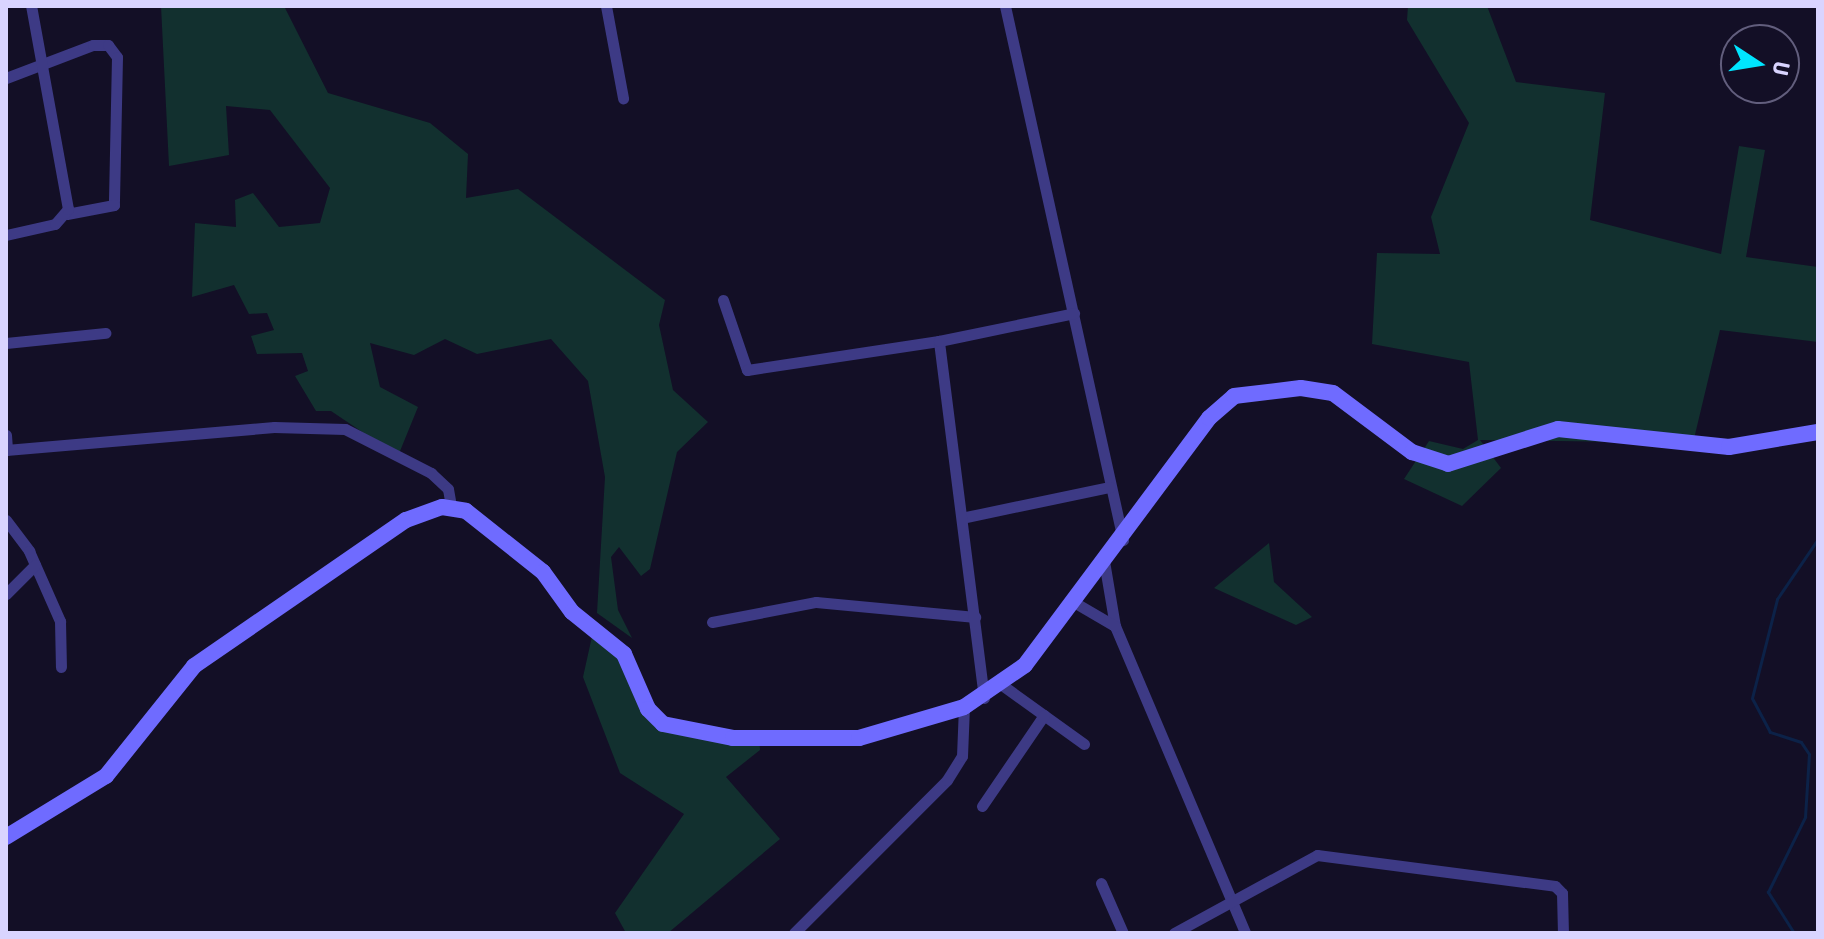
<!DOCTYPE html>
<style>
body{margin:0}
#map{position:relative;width:1824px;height:939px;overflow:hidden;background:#130f26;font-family:"Asap Condensed",sans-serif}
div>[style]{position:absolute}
.green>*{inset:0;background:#12302f}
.stream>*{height:3px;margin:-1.5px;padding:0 1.5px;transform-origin:1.5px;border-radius:1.5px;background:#0c2248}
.minor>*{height:11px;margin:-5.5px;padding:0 5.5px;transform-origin:5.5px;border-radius:5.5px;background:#3d3a85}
.secondary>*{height:16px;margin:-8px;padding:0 8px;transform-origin:8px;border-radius:8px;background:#6f6bff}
span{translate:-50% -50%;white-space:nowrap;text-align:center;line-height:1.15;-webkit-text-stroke:6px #130f26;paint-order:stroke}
.frame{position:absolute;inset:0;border:8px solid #d9d4ff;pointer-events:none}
.north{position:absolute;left:1720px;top:24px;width:80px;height:80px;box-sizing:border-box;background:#130f26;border:2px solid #625e7d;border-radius:50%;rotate:102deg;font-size:22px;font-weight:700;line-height:32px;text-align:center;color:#d9d4ff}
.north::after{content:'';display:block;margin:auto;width:28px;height:36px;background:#00e5ff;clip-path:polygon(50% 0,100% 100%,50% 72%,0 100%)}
</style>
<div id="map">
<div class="green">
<i style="clip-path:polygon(161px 6px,284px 6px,328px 93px,430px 123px,468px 154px,466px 198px,518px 189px,665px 300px,659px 325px,673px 390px,708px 422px,677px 452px,650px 569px,641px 576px,619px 547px,611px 557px,618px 610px,632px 638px,597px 613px,605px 477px,588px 381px,551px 339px,477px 354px,445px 339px,414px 355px,370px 343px,380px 387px,418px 407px,398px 456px,331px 411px,316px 411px,295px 376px,308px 371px,302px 353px,257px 354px,251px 336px,274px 330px,267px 313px,249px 314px,234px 285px,192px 297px,195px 223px,236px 227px,235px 200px,253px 193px,279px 227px,320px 223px,330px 188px,270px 110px,226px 106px,229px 155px,169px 166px)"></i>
<i style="clip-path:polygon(1408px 6px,1487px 6px,1516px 82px,1605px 93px,1590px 220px,1721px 254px,1739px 146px,1765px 150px,1746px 257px,1818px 267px,1818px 342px,1720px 330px,1693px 443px,1480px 440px,1501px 468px,1462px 506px,1404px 479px,1429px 441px,1463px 449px,1478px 440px,1469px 362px,1372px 344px,1377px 253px,1440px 254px,1431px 217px,1469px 123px,1407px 20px)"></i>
<i style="clip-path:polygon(1269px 543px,1274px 582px,1312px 617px,1296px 625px,1214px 588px)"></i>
<i style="clip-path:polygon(593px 632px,617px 652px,646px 714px,759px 735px,760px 750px,726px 777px,780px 839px,668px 933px,626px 933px,615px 913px,684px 814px,620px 773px,583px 677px)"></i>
</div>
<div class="stream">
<i style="left:1794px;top:933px;width:49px;rotate:-122.4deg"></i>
<i style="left:1768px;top:892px;width:84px;rotate:-63.7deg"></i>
<i style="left:1805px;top:817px;width:63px;rotate:-86.4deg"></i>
<i style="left:1809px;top:754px;width:14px;rotate:-124deg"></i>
<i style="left:1801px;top:742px;width:33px;rotate:-162deg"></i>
<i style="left:1770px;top:732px;width:38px;rotate:-118deg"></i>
<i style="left:1752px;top:698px;width:102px;rotate:-75.8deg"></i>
<i style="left:1777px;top:599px;width:73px;rotate:-55.7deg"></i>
</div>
<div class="minor">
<i style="left:606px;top:6px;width:94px;rotate:79.5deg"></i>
<i style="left:1005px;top:6px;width:547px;rotate:77.54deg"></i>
<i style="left:6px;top:78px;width:93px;rotate:-20.8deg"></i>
<i style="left:93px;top:45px;width:15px"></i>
<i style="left:108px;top:45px;width:15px;rotate:53deg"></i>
<i style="left:117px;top:57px;width:148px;rotate:91.2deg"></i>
<i style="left:114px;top:205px;width:48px;rotate:169.2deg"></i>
<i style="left:6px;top:235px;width:50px;rotate:-12.7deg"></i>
<i style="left:55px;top:224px;width:20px;rotate:-49deg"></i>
<i style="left:68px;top:209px;width:206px;rotate:-100.3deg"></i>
<i style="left:723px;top:300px;width:74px;rotate:71.1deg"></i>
<i style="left:747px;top:370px;width:194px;rotate:-8.6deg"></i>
<i style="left:6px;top:343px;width:100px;rotate:-5.8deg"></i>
<i style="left:6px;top:435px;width:15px;rotate:86deg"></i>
<i style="left:6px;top:450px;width:269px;rotate:-4.9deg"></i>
<i style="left:274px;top:427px;width:71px;rotate:1.6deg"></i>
<i style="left:345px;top:429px;width:97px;rotate:27.1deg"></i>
<i style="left:431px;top:473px;width:23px;rotate:43deg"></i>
<i style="left:448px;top:489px;width:17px;rotate:80deg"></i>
<i style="left:966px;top:517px;width:147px;rotate:-11.8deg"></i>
<i style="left:6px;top:520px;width:39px;rotate:53deg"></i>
<i style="left:29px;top:551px;width:77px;rotate:66.1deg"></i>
<i style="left:60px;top:621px;width:46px;rotate:88.8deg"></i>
<i style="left:1104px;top:561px;width:66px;rotate:80.4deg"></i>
<i style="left:1115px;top:626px;width:333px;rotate:67deg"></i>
<i style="left:6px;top:594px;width:41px;rotate:-45deg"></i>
<i style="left:1072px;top:601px;width:50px;rotate:30.2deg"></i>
<i style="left:712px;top:622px;width:106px;rotate:-10.9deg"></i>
<i style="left:816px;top:602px;width:160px;rotate:5.4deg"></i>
<i style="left:1002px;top:685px;width:101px;rotate:35.7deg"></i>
<i style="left:984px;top:698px;width:360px;rotate:-97.2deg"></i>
<i style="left:939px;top:341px;width:138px;rotate:-11.7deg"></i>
<i style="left:982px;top:806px;width:110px;rotate:-55.7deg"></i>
<i style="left:1101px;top:883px;width:55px;rotate:66.3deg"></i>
<i style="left:794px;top:933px;width:216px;rotate:-45deg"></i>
<i style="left:947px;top:780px;width:28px;rotate:-58deg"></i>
<i style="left:962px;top:756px;width:49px;rotate:-87.7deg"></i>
<i style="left:1174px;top:933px;width:163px;rotate:-28.6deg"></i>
<i style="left:1317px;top:855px;width:240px;rotate:7.4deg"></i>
<i style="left:1555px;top:886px;width:10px;rotate:45deg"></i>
<i style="left:1562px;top:893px;width:40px;rotate:88.6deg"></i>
</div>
<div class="secondary">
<i style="left:6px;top:837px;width:117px;rotate:-31.4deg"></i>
<i style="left:106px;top:776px;width:141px;rotate:-51.3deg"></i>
<i style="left:194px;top:666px;width:257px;rotate:-34.6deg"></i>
<i style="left:406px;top:520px;width:38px;rotate:-20deg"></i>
<i style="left:442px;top:507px;width:24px;rotate:9deg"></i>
<i style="left:466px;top:511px;width:98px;rotate:38.4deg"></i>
<i style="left:543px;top:572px;width:49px;rotate:54.1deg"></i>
<i style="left:572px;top:612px;width:67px;rotate:38.9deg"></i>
<i style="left:624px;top:654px;width:60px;rotate:66.4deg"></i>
<i style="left:648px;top:709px;width:21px;rotate:45deg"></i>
<i style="left:663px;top:724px;width:71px;rotate:11.3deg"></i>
<i style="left:733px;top:738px;width:126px"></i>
<i style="left:859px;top:738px;width:109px;rotate:-16.4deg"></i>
<i style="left:964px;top:707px;width:74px;rotate:-34.5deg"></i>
<i style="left:1025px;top:665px;width:308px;rotate:-53.3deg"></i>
<i style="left:1209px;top:418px;width:33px;rotate:-41deg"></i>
<i style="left:1234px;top:396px;width:67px;rotate:-6.8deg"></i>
<i style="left:1301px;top:388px;width:32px;rotate:9deg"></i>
<i style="left:1333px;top:393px;width:99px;rotate:36.8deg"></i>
<i style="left:1412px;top:452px;width:38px;rotate:18deg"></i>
<i style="left:1448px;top:464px;width:115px;rotate:-17.7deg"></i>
<i style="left:1558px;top:429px;width:172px;rotate:6deg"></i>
<i style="left:1729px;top:447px;width:90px;rotate:-9.6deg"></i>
</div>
<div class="frame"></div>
<div class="north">U</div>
</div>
